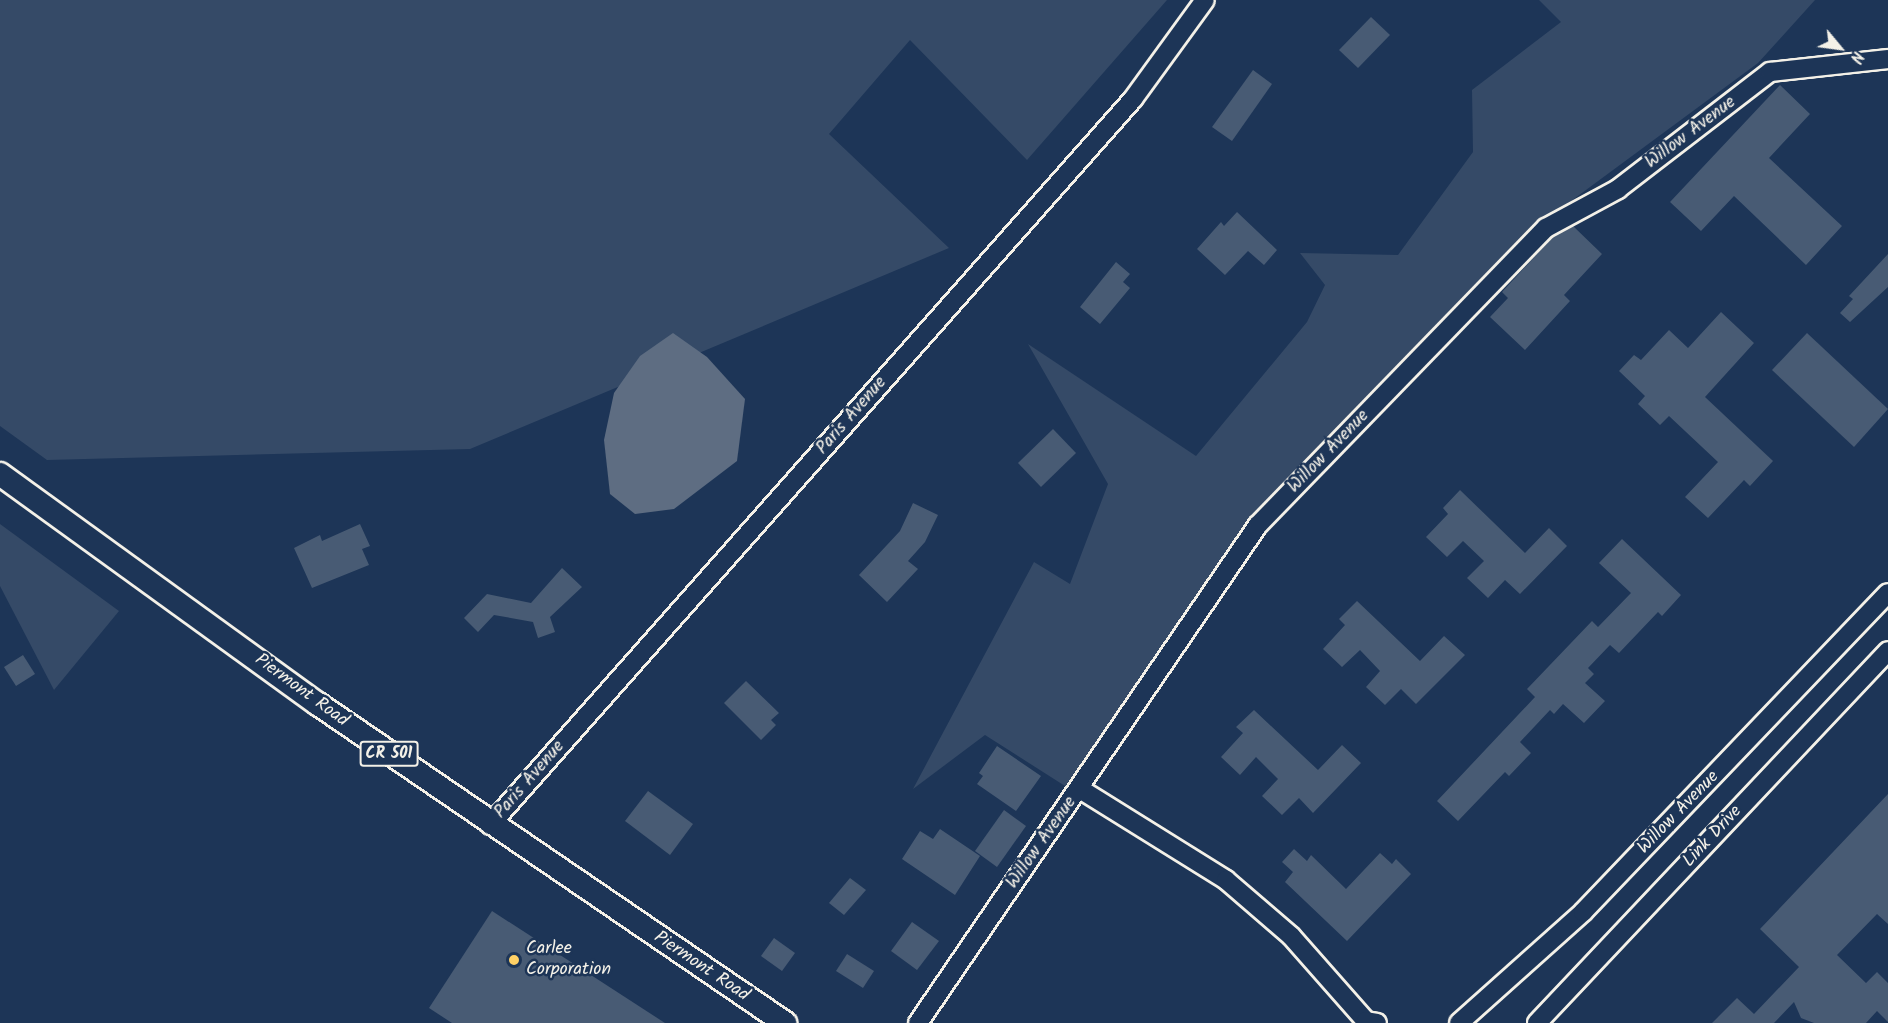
<!DOCTYPE html>
<style>
body{margin:0}
#map{position:relative;width:1888px;height:1023px;overflow:hidden;background:#1d3557;font-family:Kalam,sans-serif}
div>[style]{position:absolute}
.green>*{inset:0;background:#354a67}
.water>*{inset:0;background:#5e6d82}
.building>*{inset:0;background:#485b74}
.roads{filter:drop-shadow(2px 0 #f4f1e8) drop-shadow(-2px 0 #f4f1e8) drop-shadow(0 2px #f4f1e8) drop-shadow(0 -2px #f4f1e8)}
.minor>*{height:18px;margin:-9px;padding:0 9px;transform-origin:9px;border-radius:9px;background:#1d3557}
.major>*{height:22px;margin:-11px;padding:0 11px;transform-origin:11px;border-radius:11px;background:#1d3557}
.dots>*{width:16px;height:16px;translate:-50% -50%;box-sizing:border-box;border:3px solid #1d3557;border-radius:50%}
span{translate:-50% -50%;white-space:nowrap;text-align:center;line-height:1.15;-webkit-text-stroke:5px #1d3557;paint-order:stroke}
.shield-label span{padding:2px 4px;background:#1d3557;border:2px solid;border-radius:4px;-webkit-text-stroke-width:0}
.shield-label{font-size:16px;color:#f4f1e8;font-weight:700}
.street-label{font-size:18px;color:#f4f1e8}
.poi-label{font-size:18px;color:#f4f1e8}
.left{translate:0 -50%;text-align:left}
.north{position:absolute;left:1810px;top:18px;width:60px;height:60px;-webkit-text-stroke:4px #1d3557;paint-order:stroke;rotate:119deg;font-size:16px;font-weight:700;line-height:24px;text-align:center;color:#f4f1e8}
.north::after{content:'';display:block;margin:auto;width:21px;height:27px;background:#f4f1e8;clip-path:polygon(50% 0,100% 100%,50% 72%,0 100%)}
</style>
<div id="map">
<div class="green">
<i style="clip-path:polygon(0 0,1167px 0,1027px 160px,910px 40px,829px 134px,949px 248px,470px 449px,47px 460px,0 426px)"></i>
<i style="clip-path:polygon(1539px 0,1815px 0,1758px 63px,1517px 241px,1265px 501px,1076px 793px,985px 735px,913px 789px,1034px 562px,1070px 584px,1108px 484px,1028px 344px,1196px 456px,1307px 322px,1325px 285px,1300px 253px,1398px 255px,1473px 152px,1472px 90px,1561px 22px)"></i>
<i style="clip-path:polygon(0 524px,119px 611px,54px 690px,0 586px)"></i>
</div>
<div class="water">
<i style="clip-path:polygon(673px 333px,707px 357px,745px 399px,737px 461px,674px 509px,635px 514px,610px 494px,604px 440px,614px 393px,640px 356px)"></i>
</div>
<div class="building">
<i style="clip-path:polygon(1371px 17px,1390px 35px,1358px 68px,1339px 50px)"></i>
<i style="clip-path:polygon(1253px 70px,1272px 84px,1232px 141px,1212px 127px)"></i>
<i style="clip-path:polygon(1780px 85px,1810px 114px,1769px 158px,1842px 226px,1806px 265px,1734px 196px,1701px 231px,1670px 202px)"></i>
<i style="clip-path:polygon(1237px 212px,1277px 250px,1264px 265px,1248px 251px,1225px 275px,1197px 249px,1221px 222px,1224px 226px)"></i>
<i style="clip-path:polygon(1573px 226px,1602px 254px,1564px 295px,1570px 301px,1525px 350px,1490px 317px,1508px 298px,1502px 292px,1553px 237px)"></i>
<i style="clip-path:polygon(1888px 254px,1888px 287px,1850px 322px,1840px 313px,1853px 299px,1849px 296px)"></i>
<i style="clip-path:polygon(1116px 262px,1130px 274px,1123px 282px,1130px 288px,1100px 324px,1080px 307px)"></i>
<i style="clip-path:polygon(1721px 312px,1754px 343px,1705px 397px,1773px 461px,1750px 486px,1744px 480px,1708px 518px,1685px 497px,1718px 462px,1669px 416px,1660px 425px,1638px 404px,1645px 396px,1619px 371px,1634px 355px,1641px 360px,1669px 330px,1688px 348px)"></i>
<i style="clip-path:polygon(1807px 333px,1888px 409px,1854px 447px,1772px 370px)"></i>
<i style="clip-path:polygon(1053px 429px,1076px 453px,1041px 487px,1018px 463px)"></i>
<i style="clip-path:polygon(1460px 490px,1525px 553px,1549px 528px,1567px 546px,1520px 594px,1505px 580px,1488px 598px,1467px 578px,1484px 561px,1463px 541px,1447px 557px,1426px 537px,1448px 514px,1443px 508px)"></i>
<i style="clip-path:polygon(913px 503px,938px 515px,925px 542px,908px 561px,918px 569px,887px 602px,859px 575px,900px 531px)"></i>
<i style="clip-path:polygon(360px 524px,370px 546px,362px 549px,369px 565px,312px 588px,294px 548px,320px 535px,322px 541px)"></i>
<i style="clip-path:polygon(1622px 539px,1681px 595px,1662px 616px,1658px 612px,1619px 653px,1610px 645px,1588px 668px,1594px 674px,1585px 683px,1605px 701px,1584px 723px,1563px 704px,1554px 714px,1550px 710px,1520px 742px,1531px 753px,1509px 776px,1505px 772px,1458px 821px,1437px 801px,1535px 697px,1527px 689px,1592px 621px,1598px 627px,1631px 593px,1599px 563px)"></i>
<i style="clip-path:polygon(562px 568px,582px 587px,550px 617px,555px 632px,538px 638px,533px 622px,494px 615px,478px 632px,464px 618px,487px 594px,531px 603px)"></i>
<i style="clip-path:polygon(1357px 601px,1420px 661px,1444px 636px,1465px 655px,1416px 704px,1401px 689px,1385px 705px,1366px 687px,1380px 671px,1360px 650px,1342px 667px,1323px 649px,1345px 625px,1339px 619px)"></i>
<i style="clip-path:polygon(23px 655px,35px 674px,16px 686px,4px 667px)"></i>
<i style="clip-path:polygon(746px 681px,779px 713px,771px 720px,776px 725px,761px 740px,724px 703px)"></i>
<i style="clip-path:polygon(1254px 710px,1318px 770px,1342px 745px,1361px 763px,1313px 813px,1299px 798px,1282px 815px,1262px 796px,1278px 779px,1256px 757px,1240px 775px,1221px 757px,1243px 733px,1236px 727px)"></i>
<i style="clip-path:polygon(997px 746px,1041px 776px,1016px 811px,977px 784px,983px 776px,979px 773px)"></i>
<i style="clip-path:polygon(648px 791px,693px 824px,670px 855px,625px 821px)"></i>
<i style="clip-path:polygon(1888px 794px,1888px 924px,1877px 914px,1837px 955px,1866px 983px,1877px 972px,1888px 983px,1888px 1022px,1877px 1011px,1866px 1023px,1814px 1023px,1801px 1018px,1794px 1002px,1774px 1023px,1712px 1023px,1737px 998px,1754px 1014px,1799px 967px,1760px 929px)"></i>
<i style="clip-path:polygon(1004px 810px,1026px 826px,997px 867px,975px 851px)"></i>
<i style="clip-path:polygon(940px 829px,980px 856px,955px 895px,902px 859px,920px 831px,933px 839px)"></i>
<i style="clip-path:polygon(1294px 849px,1307px 861px,1311px 855px,1346px 889px,1380px 853px,1392px 864px,1396px 859px,1411px 874px,1347px 941px,1285px 882px,1293px 872px,1282px 862px)"></i>
<i style="clip-path:polygon(850px 878px,866px 890px,844px 915px,829px 903px)"></i>
<i style="clip-path:polygon(492px 911px,665px 1023px,452px 1023px,429px 1008px)"></i>
<i style="clip-path:polygon(912px 922px,939px 941px,917px 970px,891px 951px)"></i>
<i style="clip-path:polygon(774px 938px,795px 953px,782px 971px,761px 956px)"></i>
<i style="clip-path:polygon(847px 954px,874px 971px,863px 988px,836px 971px)"></i>
</div>
<div class="roads">
<div class="minor">
<i style="left:1080px;top:789px;width:172px;rotate:31.9deg"></i>
<i style="left:1226px;top:880px;width:86px;rotate:40.7deg"></i>
<i style="left:1291px;top:936px;width:113px;rotate:48.6deg"></i>
<i style="left:1366px;top:1021px;width:11px;rotate:10deg"></i>
<i style="left:490px;top:825px;width:970px;rotate:-48.47deg"></i>
<i style="left:1133px;top:99px;width:122px;rotate:-54deg"></i>
<i style="left:918px;top:1023px;width:603px;rotate:-55.68deg"></i>
<i style="left:1258px;top:525px;width:414px;rotate:-45.9deg"></i>
<i style="left:1546px;top:228px;width:82px;rotate:-28.4deg"></i>
<i style="left:1618px;top:189px;width:192px;rotate:-37.6deg"></i>
<i style="left:1770px;top:72px;width:119px;rotate:-6.3deg"></i>
<i style="left:1459px;top:1023px;width:166px;rotate:-41.8deg"></i>
<i style="left:1583px;top:912px;width:441px;rotate:-46.3deg"></i>
<i style="left:1537px;top:1023px;width:511px;rotate:-46.66deg"></i>
</div>
<div class="major">
<i style="left:0;top:474px;width:392px;rotate:35.9deg"></i>
<i style="left:318px;top:704px;width:566px;rotate:34.34deg"></i>
</div>
</div>
<div class="dots">
<i style="left:514px;top:960px;background:#ffd166"></i>
</div>
<div class="shield-label">
<span style="left:389px;top:754px">CR 501</span>
</div>
<div class="street-label">
<span style="left:1691px;top:133px;rotate:-37deg">Willow Avenue</span>
<span style="left:852px;top:416px;rotate:-49deg">Paris Avenue</span>
<span style="left:1329px;top:452px;rotate:-46deg">Willow Avenue</span>
<span style="left:301px;top:691px;rotate:36deg">Piermont Road</span>
<span style="left:530px;top:780px;rotate:-49deg">Paris Avenue</span>
<span style="left:1679px;top:813px;rotate:-46deg">Willow Avenue</span>
<span style="left:1713px;top:837px;rotate:-47deg">Link Drive</span>
<span style="left:1042px;top:843px;rotate:-55deg">Willow Avenue</span>
<span style="left:701px;top:967px;rotate:34deg">Piermont Road</span>
</div>
<div class="poi-label">
<span class="left" style="left:526px;top:960px">Carlee<br>Corporation</span>
</div>
<div class="north">N</div>
</div>
